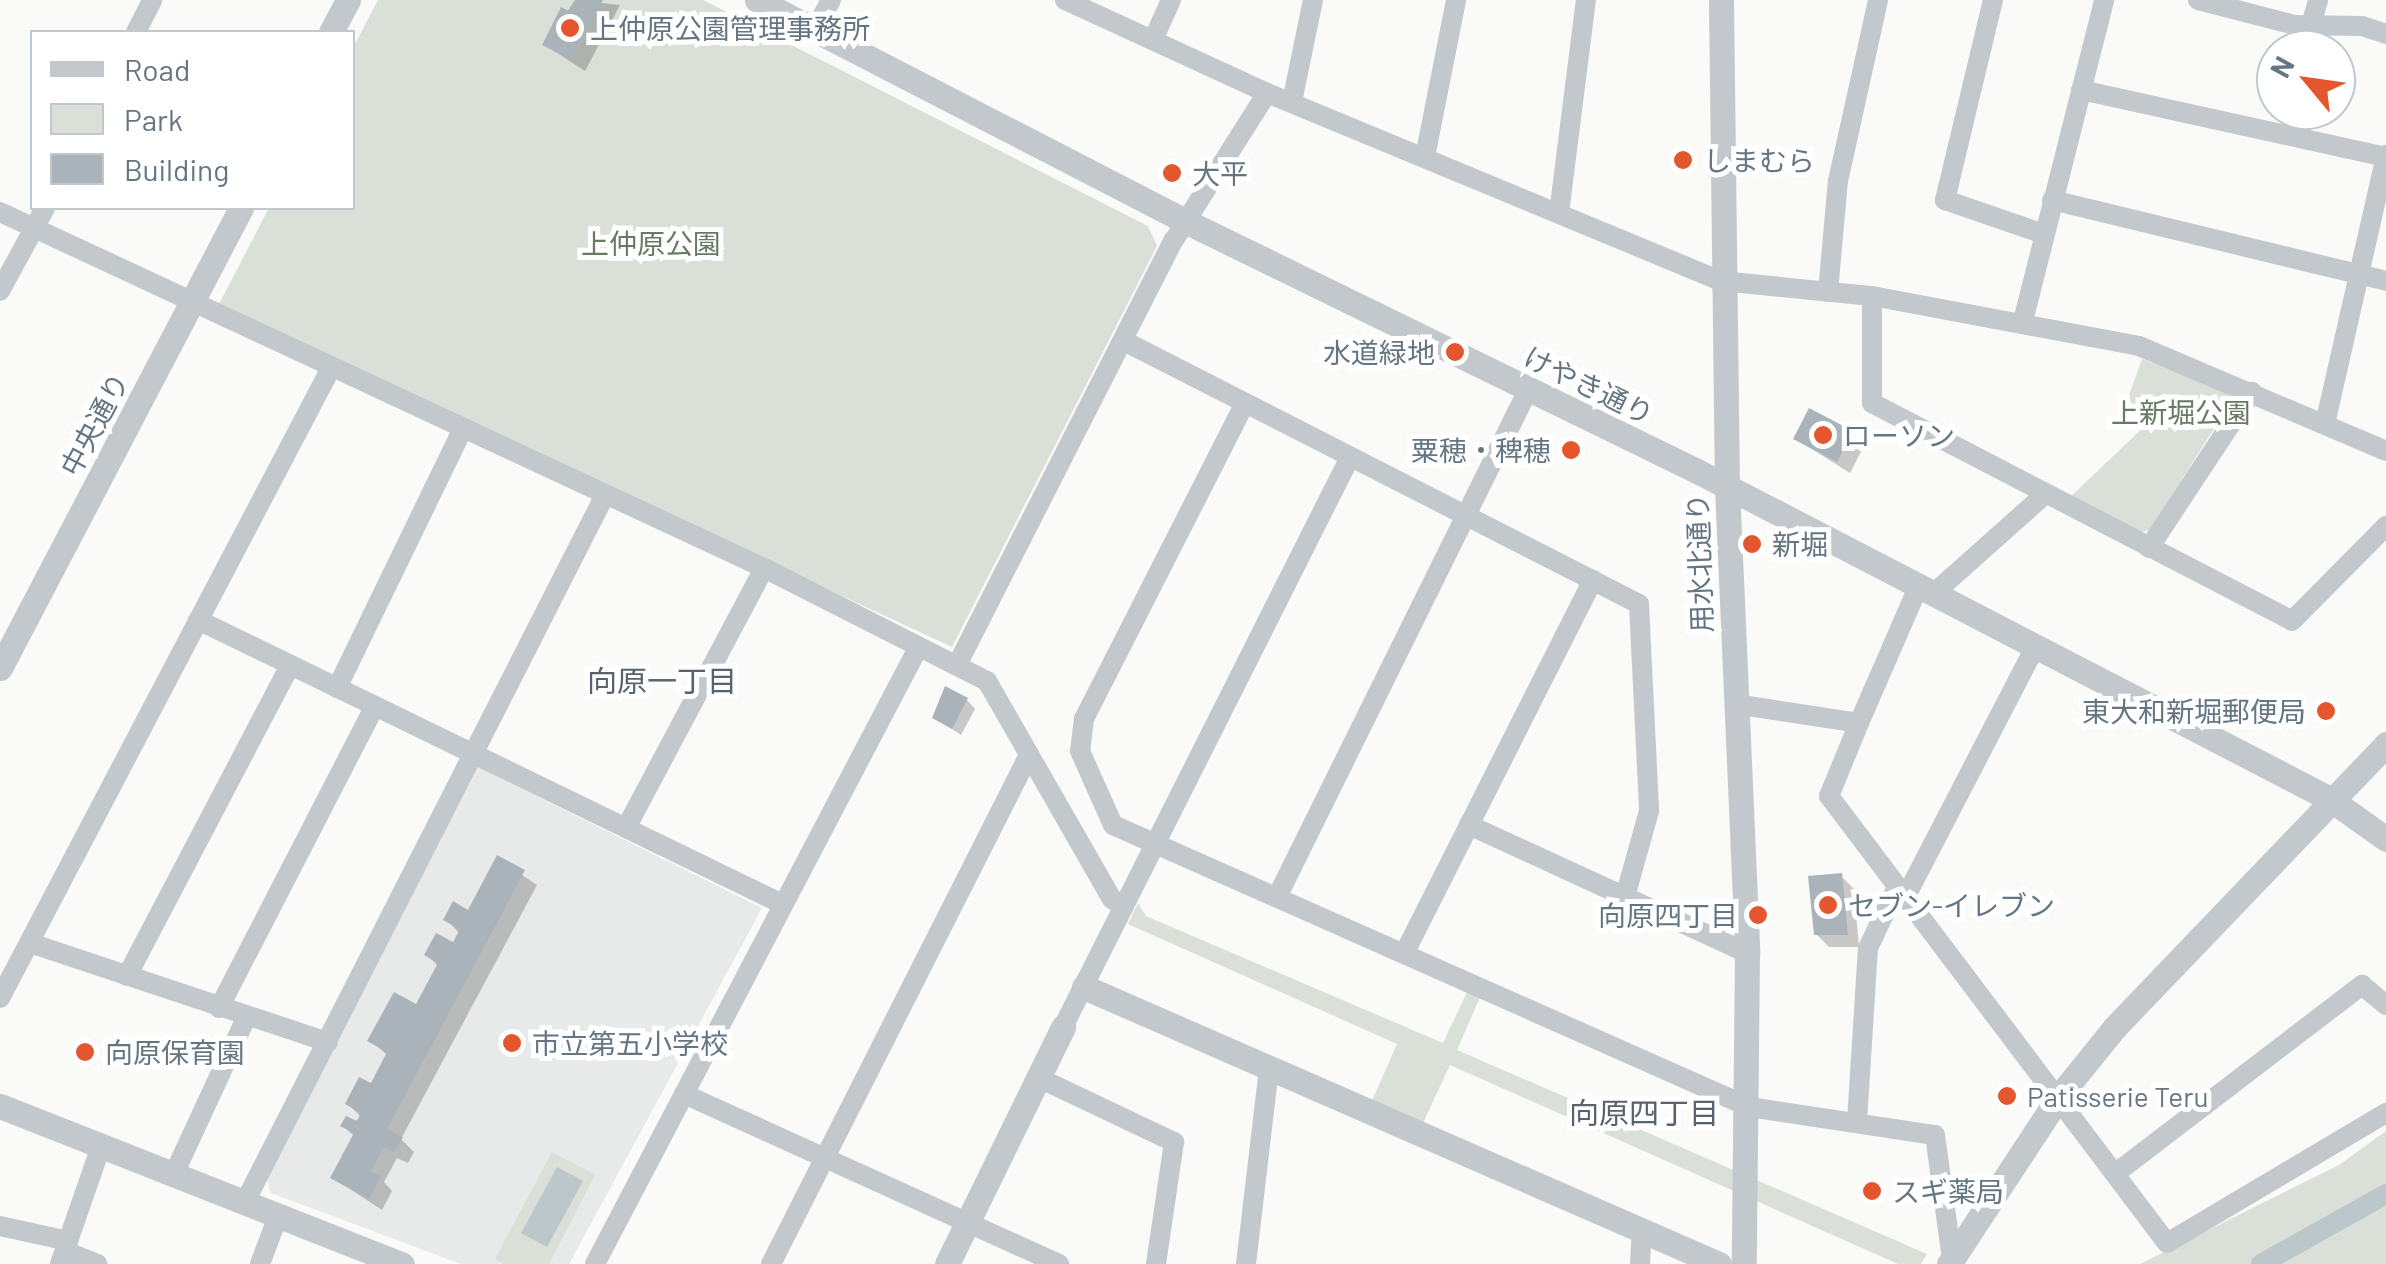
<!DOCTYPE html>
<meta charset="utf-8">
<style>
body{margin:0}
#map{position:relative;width:2386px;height:1264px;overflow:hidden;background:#fafaf8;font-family:Barlow,"Noto Sans JP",sans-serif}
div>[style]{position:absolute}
.built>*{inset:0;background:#e8e9e9}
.green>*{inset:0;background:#dadfd7}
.water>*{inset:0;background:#bbc7cb}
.shadow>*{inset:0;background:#0003}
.canal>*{height:20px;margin:-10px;padding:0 10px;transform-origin:10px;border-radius:10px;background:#bbc7cb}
.building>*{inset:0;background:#aab3b9}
.minor>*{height:20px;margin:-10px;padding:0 10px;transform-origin:10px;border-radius:10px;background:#c3c8cc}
.tertiary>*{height:25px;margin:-12.5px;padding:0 12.5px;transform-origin:12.5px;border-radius:12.5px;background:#c3c8cc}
.dots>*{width:28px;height:28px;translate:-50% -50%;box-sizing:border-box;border:5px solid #fff;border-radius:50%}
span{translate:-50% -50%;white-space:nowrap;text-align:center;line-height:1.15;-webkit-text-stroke:10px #fff;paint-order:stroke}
.poi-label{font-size:28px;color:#657683}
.left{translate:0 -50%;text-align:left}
.right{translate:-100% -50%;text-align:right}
.park-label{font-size:28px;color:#687a64}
.street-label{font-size:28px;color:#657683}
.neighbourhood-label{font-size:30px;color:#57646e}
.legend{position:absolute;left:30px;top:30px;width:325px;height:180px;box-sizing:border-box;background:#fff;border:2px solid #c1c8cd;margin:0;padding:12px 18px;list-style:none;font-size:30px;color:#657683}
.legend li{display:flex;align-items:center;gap:20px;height:50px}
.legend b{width:50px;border:2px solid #c1c8cd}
.north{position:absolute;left:2256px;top:30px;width:100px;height:100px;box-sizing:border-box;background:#fff;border:2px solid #c1c8cd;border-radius:50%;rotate:299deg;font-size:28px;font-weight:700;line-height:40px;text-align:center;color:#657683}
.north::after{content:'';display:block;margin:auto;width:35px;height:45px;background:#e4572e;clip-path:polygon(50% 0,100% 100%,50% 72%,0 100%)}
</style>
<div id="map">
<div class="built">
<i style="clip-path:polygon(476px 766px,762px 908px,569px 1264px,461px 1264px,271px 1193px,267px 1179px)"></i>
</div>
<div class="green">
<i style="clip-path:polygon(378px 0,703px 0,1148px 226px,1157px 246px,952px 647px,218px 306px,269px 208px,352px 208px,353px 48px)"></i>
<i style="clip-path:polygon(2142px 359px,2228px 392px,2230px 403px,2150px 530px,2138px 533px,2069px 498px,2147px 424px,2128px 398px)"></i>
<i style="clip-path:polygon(1138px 903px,1146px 916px,1443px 1043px,1468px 990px,1481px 995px,1457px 1050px,1927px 1254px,1921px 1264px,1898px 1264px,1450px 1065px,1423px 1123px,1372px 1101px,1397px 1044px,1128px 924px)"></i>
<i style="clip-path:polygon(2386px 1131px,2386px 1264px,2140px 1264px,2339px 1165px)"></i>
<i style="clip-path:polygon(552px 1152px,595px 1175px,549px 1264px,504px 1264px,495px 1259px)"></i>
</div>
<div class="water">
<i style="clip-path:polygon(557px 1167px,583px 1181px,547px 1247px,521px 1233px)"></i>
</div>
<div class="shadow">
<i style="clip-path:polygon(575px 0,620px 5px,585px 71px,545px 45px)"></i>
<i style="clip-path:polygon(1851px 433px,1864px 446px,1850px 473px,1796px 439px)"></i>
<i style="clip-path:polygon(967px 700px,975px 709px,961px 735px,935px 718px)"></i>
<i style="clip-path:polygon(498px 859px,537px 885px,401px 1139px,414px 1152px,408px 1163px,397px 1158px,384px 1182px,392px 1191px,382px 1210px,333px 1178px,355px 1137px,343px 1126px,362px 1118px,348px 1104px,372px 1087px,388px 1056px,370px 1040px,417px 1007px,439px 967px,427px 955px,454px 945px,460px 934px,446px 919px,469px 913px)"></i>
<i style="clip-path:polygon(1841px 876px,1854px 889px,1859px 947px,1829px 947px,1816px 934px)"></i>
</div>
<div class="canal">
<i style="left:2261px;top:1264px;width:143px;rotate:-29.2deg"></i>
</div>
<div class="building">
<i style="clip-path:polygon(575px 0,603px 0,572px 60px,542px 45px,561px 7px,569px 11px)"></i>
<i style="clip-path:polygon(1809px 408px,1853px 431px,1837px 462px,1793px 439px)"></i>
<i style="clip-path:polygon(945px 686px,968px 698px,952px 729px,932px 718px)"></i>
<i style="clip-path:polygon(497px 855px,525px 870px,387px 1129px,403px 1137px,394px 1152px,384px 1147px,371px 1171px,381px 1176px,369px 1199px,330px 1178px,354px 1133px,340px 1126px,346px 1116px,357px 1121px,361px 1113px,345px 1104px,359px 1077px,371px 1083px,387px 1052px,367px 1041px,394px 992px,416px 1004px,438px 963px,424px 955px,436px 933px,453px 942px,460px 929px,443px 920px,453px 901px,468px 910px)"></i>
<i style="clip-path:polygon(1842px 873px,1848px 935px,1814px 935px,1808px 876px)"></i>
</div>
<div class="minor">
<i style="left:1065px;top:0;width:222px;rotate:24.7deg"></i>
<i style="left:1267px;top:93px;width:491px;rotate:22.5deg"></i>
<i style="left:1721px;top:281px;width:152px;rotate:5.7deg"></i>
<i style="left:1872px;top:296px;width:272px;rotate:10.6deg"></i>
<i style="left:2139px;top:346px;width:268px;rotate:23deg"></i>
<i style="left:1993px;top:0;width:206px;rotate:103.5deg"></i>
<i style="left:1945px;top:200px;width:105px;rotate:19deg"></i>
<i style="left:2198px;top:0;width:100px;rotate:14.5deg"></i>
<i style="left:2295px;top:25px;width:67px;rotate:0.9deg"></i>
<i style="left:2362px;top:26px;width:25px;rotate:18deg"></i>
<i style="left:2311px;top:25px;width:26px;rotate:-74deg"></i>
<i style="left:815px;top:30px;width:34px;rotate:-62deg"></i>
<i style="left:136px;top:32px;width:36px;rotate:-63deg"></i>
<i style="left:1153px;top:40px;width:44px;rotate:-65.8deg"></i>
<i style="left:2081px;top:90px;width:312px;rotate:12.4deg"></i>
<i style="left:1292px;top:102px;width:104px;rotate:-78.4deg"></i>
<i style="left:1425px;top:157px;width:160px;rotate:-78.8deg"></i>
<i style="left:2052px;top:200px;width:344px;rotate:13.6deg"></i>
<i style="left:0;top:212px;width:843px;rotate:24.98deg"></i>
<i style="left:764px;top:568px;width:250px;rotate:26.9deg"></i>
<i style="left:987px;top:681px;width:251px;rotate:60.2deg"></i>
<i style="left:1112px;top:899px;width:14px;rotate:34deg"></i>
<i style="left:1559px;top:213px;width:215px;rotate:-82.8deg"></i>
<i style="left:0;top:291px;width:94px;rotate:-61.5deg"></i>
<i style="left:1828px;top:292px;width:111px;rotate:-84.9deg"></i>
<i style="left:1838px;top:181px;width:185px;rotate:-77.5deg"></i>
<i style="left:1872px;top:296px;width:107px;rotate:90deg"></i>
<i style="left:1872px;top:403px;width:473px;rotate:27.4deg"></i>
<i style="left:2292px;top:621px;width:134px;rotate:-45.3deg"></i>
<i style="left:2023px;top:321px;width:331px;rotate:-75.8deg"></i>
<i style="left:1124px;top:341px;width:578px;rotate:27.05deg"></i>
<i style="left:1639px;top:604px;width:207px;rotate:87.2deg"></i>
<i style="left:1649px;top:811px;width:89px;rotate:105.6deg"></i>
<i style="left:1245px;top:403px;width:355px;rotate:117deg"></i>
<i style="left:1084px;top:719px;width:32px;rotate:97deg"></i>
<i style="left:1080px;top:751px;width:81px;rotate:66deg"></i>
<i style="left:1113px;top:825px;width:696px;rotate:23.91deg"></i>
<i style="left:1749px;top:1107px;width:188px;rotate:8.6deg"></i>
<i style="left:1935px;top:1135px;width:125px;rotate:82.2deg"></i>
<i style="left:2325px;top:424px;width:276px;rotate:-77.2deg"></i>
<i style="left:2149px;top:548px;width:187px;rotate:-56.6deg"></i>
<i style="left:1933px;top:594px;width:147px;rotate:-41.7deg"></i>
<i style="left:198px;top:620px;width:647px;rotate:25.93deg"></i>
<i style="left:957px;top:665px;width:477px;rotate:-63deg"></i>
<i style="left:1174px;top:240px;width:174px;rotate:-57.7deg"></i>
<i style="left:337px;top:688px;width:288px;rotate:-64.1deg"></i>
<i style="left:1735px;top:704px;width:125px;rotate:8.7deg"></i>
<i style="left:1859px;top:723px;width:148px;rotate:-66.5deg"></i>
<i style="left:1859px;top:723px;width:79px;rotate:112.3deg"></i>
<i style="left:1829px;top:796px;width:560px;rotate:52.91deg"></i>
<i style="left:2167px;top:1243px;width:255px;rotate:-30.7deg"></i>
<i style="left:1469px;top:825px;width:306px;rotate:24.7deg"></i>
<i style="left:626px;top:828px;width:294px;rotate:-62deg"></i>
<i style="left:1278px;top:895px;width:566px;rotate:-63.66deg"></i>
<i style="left:1905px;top:898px;width:283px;rotate:-62.6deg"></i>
<i style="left:30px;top:943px;width:314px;rotate:18.4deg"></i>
<i style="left:1405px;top:952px;width:417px;rotate:-63.2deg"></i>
<i style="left:127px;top:976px;width:351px;rotate:-62.3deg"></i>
<i style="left:0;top:998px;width:712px;rotate:-62.28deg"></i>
<i style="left:219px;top:1008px;width:340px;rotate:-62.7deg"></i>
<i style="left:1063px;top:1027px;width:638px;rotate:-63.27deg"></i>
<i style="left:1037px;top:1077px;width:152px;rotate:25.4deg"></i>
<i style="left:1174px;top:1142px;width:123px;rotate:98.4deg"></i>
<i style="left:684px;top:1094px;width:412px;rotate:24.4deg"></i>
<i style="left:1857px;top:1122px;width:174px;rotate:-86.4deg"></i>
<i style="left:1868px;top:948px;width:68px;rotate:-64.6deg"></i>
<i style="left:2116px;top:1173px;width:310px;rotate:-37.4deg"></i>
<i style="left:2362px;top:985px;width:31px;rotate:40deg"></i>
<i style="left:174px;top:1174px;width:172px;rotate:-65.2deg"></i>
<i style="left:245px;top:1202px;width:793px;rotate:-63.02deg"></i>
<i style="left:0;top:1226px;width:70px;rotate:12.4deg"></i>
<i style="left:65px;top:1251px;width:35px;rotate:22deg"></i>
<i style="left:60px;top:1264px;width:125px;rotate:-70.8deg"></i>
<i style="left:260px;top:1264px;width:51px;rotate:-69.4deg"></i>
<i style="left:595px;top:1264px;width:696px;rotate:-62.33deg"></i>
<i style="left:771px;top:1264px;width:571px;rotate:-63.12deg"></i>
<i style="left:1246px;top:1264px;width:196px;rotate:-83.3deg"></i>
<i style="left:1640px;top:1264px;width:35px;rotate:-87deg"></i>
</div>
<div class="tertiary">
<i style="left:757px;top:0;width:482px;rotate:27.3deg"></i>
<i style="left:1185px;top:221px;width:572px;rotate:26.03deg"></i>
<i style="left:1699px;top:472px;width:711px;rotate:27.39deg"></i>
<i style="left:2330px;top:799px;width:69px;rotate:35.5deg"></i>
<i style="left:1721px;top:0;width:487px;rotate:89.3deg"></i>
<i style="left:1727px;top:487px;width:466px;rotate:87.5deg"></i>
<i style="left:1747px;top:953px;width:311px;rotate:90.6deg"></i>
<i style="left:331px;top:32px;width:36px;rotate:-62deg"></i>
<i style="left:0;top:668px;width:519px;rotate:-62.35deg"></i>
<i style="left:1084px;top:987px;width:693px;rotate:23.57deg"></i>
<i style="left:0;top:1106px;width:432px;rotate:21.5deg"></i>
<i style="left:947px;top:1264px;width:264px;rotate:-63.9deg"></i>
<i style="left:1949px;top:1264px;width:202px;rotate:-56.7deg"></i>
<i style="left:2060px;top:1095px;width:87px;rotate:-51deg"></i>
<i style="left:2115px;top:1027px;width:392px;rotate:-46.2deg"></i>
</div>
<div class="dots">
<i style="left:570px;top:28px;background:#e4572e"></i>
<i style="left:1683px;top:160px;background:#e4572e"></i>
<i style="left:1172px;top:173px;background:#e4572e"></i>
<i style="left:1455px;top:352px;background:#e4572e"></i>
<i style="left:1823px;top:435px;background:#e4572e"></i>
<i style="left:1571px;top:450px;background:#e4572e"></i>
<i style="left:1752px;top:544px;background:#e4572e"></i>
<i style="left:2326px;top:711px;background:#e4572e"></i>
<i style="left:1828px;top:905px;background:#e4572e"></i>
<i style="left:1758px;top:915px;background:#e4572e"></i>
<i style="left:512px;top:1043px;background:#e4572e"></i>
<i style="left:85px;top:1052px;background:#e4572e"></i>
<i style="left:2007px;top:1096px;background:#e4572e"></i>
<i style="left:1872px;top:1191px;background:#e4572e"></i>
</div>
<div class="poi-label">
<span class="left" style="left:590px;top:28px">上仲原公園管理事務所</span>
<span class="left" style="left:1703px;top:160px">しまむら</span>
<span class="left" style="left:1192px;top:173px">大平</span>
<span class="right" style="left:1435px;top:352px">水道緑地</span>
<span class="left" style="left:1843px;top:435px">ローソン</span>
<span class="right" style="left:1551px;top:450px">粟穂・稗穂</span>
<span class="left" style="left:1772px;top:544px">新堀</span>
<span class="right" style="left:2306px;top:711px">東大和新堀郵便局</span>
<span class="left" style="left:1848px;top:905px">セブン-イレブン</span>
<span class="right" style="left:1738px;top:915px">向原四丁目</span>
<span class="left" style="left:532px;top:1043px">市立第五小学校</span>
<span class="left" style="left:105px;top:1052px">向原保育園</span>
<span class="left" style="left:2027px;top:1096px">Patisserie Teru</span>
<span class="left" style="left:1892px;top:1191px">スギ薬局</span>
</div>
<div class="park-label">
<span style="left:651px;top:243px">上仲原公園</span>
<span style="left:2181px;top:412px">上新堀公園</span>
</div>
<div class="street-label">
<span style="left:1589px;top:385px;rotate:26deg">けやき通り</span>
<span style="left:94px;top:424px;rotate:-62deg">中央通り</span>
<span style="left:1699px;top:563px;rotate:-92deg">用水北通り</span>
</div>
<div class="neighbourhood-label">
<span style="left:662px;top:680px">向原一丁目</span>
<span style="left:1644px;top:1112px">向原四丁目</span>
</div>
<ul class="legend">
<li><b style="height:12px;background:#c3c8cc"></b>Road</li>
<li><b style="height:28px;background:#dadfd7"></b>Park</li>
<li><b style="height:28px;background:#aab3b9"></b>Building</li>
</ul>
<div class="north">N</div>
</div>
